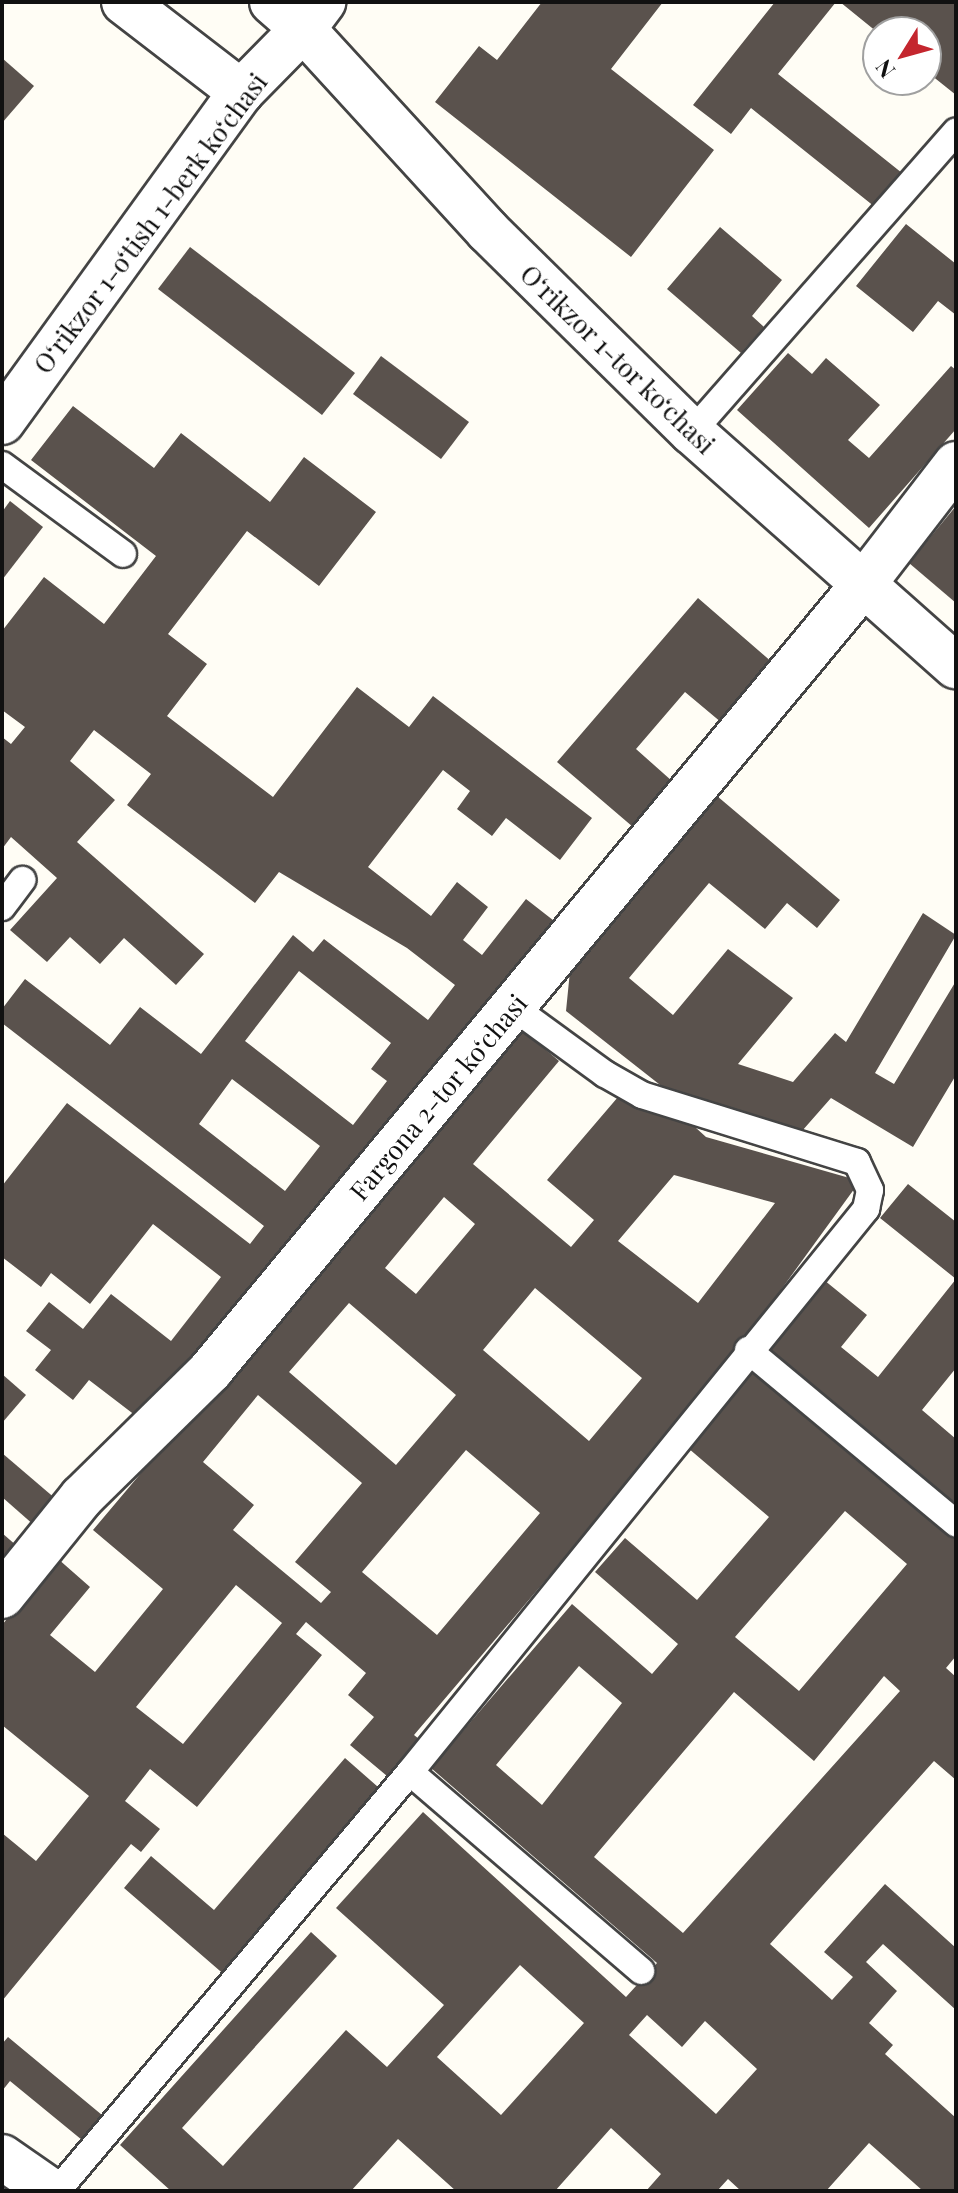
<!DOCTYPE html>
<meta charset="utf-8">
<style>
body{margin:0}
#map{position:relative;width:958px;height:2193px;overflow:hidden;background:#fffdf5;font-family:"Playfair Display",serif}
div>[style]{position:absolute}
.building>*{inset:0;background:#5a524d}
.roads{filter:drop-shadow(2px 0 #444) drop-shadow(-2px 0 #444) drop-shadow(0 2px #444) drop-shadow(0 -2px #444)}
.lane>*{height:26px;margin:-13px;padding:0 13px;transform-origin:13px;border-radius:13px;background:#fff}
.street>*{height:44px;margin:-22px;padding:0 22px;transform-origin:22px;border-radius:22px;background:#fff}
span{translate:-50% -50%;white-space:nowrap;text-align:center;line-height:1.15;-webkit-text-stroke:8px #fff;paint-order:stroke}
.street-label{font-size:26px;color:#111}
.frame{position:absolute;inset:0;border:4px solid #111;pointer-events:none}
.north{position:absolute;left:862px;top:16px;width:80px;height:80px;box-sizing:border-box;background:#fff;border:2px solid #a0a0a0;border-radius:50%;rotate:233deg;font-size:22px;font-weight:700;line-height:32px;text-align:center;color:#111}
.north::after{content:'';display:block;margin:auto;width:28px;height:36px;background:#c4262e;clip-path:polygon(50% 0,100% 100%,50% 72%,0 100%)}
</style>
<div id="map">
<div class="building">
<i style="clip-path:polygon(542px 2px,663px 2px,611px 69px,714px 150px,631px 257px,435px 102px,479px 46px,497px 60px)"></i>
<i style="clip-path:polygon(775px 2px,836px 2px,778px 74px,902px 173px,875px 207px,751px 108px,731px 134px,693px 105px)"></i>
<i style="clip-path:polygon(840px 2px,956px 2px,956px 95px,926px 71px,926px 32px,877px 32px)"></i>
<i style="clip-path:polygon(2px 58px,34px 86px,2px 123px)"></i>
<i style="clip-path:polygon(906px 224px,956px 264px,956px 315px,938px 301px,913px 332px,856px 286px)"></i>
<i style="clip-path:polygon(720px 227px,782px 280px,752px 316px,764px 327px,741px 353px,667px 289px)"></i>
<i style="clip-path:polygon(190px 247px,355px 373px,322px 415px,158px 289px)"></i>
<i style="clip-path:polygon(788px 353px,812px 374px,826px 358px,880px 405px,848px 440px,869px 458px,951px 366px,956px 370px,956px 429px,869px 528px,737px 410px)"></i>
<i style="clip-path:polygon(381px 356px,469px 422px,441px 459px,353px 394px)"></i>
<i style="clip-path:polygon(evenodd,73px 406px,154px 468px,181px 433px,270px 502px,304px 457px,376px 512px,319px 586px,247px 531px,168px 634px,207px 664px,167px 716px,273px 797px,357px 687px,409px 727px,433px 696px,592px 818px,560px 860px,506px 818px,492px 836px,457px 809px,470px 791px,443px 770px,368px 867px,431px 916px,457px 882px,488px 907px,463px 940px,482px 955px,526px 899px,558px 924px,362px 1179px,140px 1419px,89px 1380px,73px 1400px,35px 1370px,51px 1350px,26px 1331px,49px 1302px,83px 1329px,111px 1294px,171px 1341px,221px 1277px,153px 1224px,90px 1304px,51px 1273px,41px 1287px,2px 1257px,2px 1186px,67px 1103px,250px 1244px,264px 1226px,2px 1023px,2px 1009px,25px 979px,110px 1045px,140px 1007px,201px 1054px,293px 935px,313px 952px,324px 939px,428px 1020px,455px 985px,407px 948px,279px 872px,255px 903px,127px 805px,151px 774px,94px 730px,70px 761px,115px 800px,77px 842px,204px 954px,176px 985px,124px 938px,100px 964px,70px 937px,47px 962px,10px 930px,57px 878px,11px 837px,2px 849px,2px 737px,11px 744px,25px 727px,2px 710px,2px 631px,44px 577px,104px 624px,156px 556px,31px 460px,73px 406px,299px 971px,391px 1043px,371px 1069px,387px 1081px,353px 1125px,245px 1041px,299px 971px,73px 406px,232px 1079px,320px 1146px,285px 1191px,199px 1124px,232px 1079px)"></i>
<i style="clip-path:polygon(10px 501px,43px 527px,2px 580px,2px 512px)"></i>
<i style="clip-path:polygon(956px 506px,956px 603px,909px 563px)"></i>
<i style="clip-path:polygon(698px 598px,773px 663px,722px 723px,685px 692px,636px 749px,672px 781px,633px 827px,557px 762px)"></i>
<i style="clip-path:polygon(717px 796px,840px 900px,817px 928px,787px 903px,765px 929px,709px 883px,629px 978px,673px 1015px,728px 949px,793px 998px,738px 1064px,793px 1082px,835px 1033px,846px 1042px,923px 913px,956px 935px,875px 1073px,894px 1084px,956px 981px,956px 1075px,913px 1147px,831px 1098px,802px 1131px,664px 1088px,566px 1011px,570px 971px)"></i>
<i style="clip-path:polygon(evenodd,518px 1026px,559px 1061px,473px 1164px,571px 1247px,594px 1220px,547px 1180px,618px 1097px,695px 1127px,706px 1137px,860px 1181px,714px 1382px,414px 1735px,419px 1739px,387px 1776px,350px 1745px,374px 1717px,348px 1695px,366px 1673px,306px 1622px,296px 1634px,322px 1655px,197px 1807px,150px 1769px,125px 1801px,160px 1829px,141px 1852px,131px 1844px,2px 2001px,2px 1833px,36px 1861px,89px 1796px,2px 1725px,2px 1625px,57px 1558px,90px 1587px,50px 1635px,95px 1672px,163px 1589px,93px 1530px,518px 1026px,674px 1175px,775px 1203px,698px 1303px,618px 1241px,674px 1175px,518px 1026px,444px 1197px,475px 1224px,416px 1294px,385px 1268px,444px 1197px,518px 1026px,535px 1288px,642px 1378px,589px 1441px,483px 1350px,535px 1288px,518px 1026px,349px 1303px,456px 1395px,396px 1465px,289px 1372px,349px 1303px,518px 1026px,258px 1395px,362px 1483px,295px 1562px,331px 1592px,321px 1603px,233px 1530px,254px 1505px,203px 1462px,258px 1395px,518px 1026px,466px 1450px,540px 1513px,437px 1635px,362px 1572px,466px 1450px,518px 1026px,236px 1585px,282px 1623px,183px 1744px,136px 1707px,236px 1585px)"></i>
<i style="clip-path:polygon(908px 1184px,956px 1222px,956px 1368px,922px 1410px,956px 1439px,956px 1505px,766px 1352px,824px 1280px,867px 1315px,841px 1347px,878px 1377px,956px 1279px,880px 1218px)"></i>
<i style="clip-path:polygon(evenodd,757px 1368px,956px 1539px,956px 1656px,946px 1668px,956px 1677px,956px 1780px,934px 1761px,770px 1944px,832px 2000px,853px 1977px,824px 1952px,885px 1884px,956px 1948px,956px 2010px,883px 1944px,866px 1962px,897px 1991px,869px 2023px,893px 2045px,885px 2054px,956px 2118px,956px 2191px,923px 2191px,869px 2143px,826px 2191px,741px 2191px,728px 2179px,717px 2191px,646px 2191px,661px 2174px,611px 2128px,555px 2191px,456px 2191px,398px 2139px,351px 2191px,171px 2191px,120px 2145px,311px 1932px,337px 1956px,182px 2128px,223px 2166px,346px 2030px,387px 2067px,444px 2005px,336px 1908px,423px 1812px,626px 1997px,657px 1963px,431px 1768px,572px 1604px,652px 1674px,678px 1644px,595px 1572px,625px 1538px,697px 1600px,769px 1517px,688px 1448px,757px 1368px,845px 1511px,907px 1564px,799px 1691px,735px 1637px,845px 1511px,757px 1368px,579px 1666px,622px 1703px,542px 1805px,496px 1765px,579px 1666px,757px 1368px,884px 1676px,900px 1691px,683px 1933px,594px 1857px,734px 1692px,814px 1761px,884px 1676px,757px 1368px,520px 1965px,584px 2023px,501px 2115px,437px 2057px,520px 1965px,757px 1368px,647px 2015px,682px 2047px,705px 2021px,757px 2069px,716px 2114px,629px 2035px,647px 2015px)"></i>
<i style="clip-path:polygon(2px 1374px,26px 1395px,2px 1423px)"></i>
<i style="clip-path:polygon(2px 1453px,57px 1500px,35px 1526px,2px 1497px)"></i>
<i style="clip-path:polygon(2px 1533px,25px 1553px,2px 1581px)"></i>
<i style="clip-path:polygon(345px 1758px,386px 1794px,227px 1977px,124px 1888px,151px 1856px,214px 1910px)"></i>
<i style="clip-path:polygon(8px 2037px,102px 2115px,82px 2140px,10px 2081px,2px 2091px,2px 2044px)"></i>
</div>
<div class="roads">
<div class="lane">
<i style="left:692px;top:432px;width:400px;rotate:-48.7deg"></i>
<i style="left:2px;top:465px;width:150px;rotate:36.3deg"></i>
<i style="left:2px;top:907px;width:34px;rotate:-53deg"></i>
<i style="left:748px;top:1350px;width:271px;rotate:39.8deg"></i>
<i style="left:410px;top:1772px;width:305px;rotate:40.7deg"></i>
<i style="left:57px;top:2191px;width:548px;rotate:-49.89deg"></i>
<i style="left:410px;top:1772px;width:725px;rotate:-50.99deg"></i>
<i style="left:866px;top:1209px;width:19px;rotate:-78deg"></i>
<i style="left:870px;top:1190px;width:31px;rotate:-115deg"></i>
<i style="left:857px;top:1162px;width:225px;rotate:-162.7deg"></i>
<i style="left:642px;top:1095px;width:43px;rotate:-150.4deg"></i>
<i style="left:605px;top:1074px;width:114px;rotate:-143.9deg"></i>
</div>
<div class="street">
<i style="left:124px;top:2px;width:148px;rotate:37.6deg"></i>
<i style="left:272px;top:2px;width:41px;rotate:41.1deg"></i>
<i style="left:303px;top:29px;width:34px;rotate:-53deg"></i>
<i style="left:2px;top:422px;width:407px;rotate:-54.1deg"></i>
<i style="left:241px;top:92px;width:88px;rotate:-45.5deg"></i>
<i style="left:303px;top:29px;width:274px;rotate:47.5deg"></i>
<i style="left:488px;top:231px;width:286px;rotate:44.6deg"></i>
<i style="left:692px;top:432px;width:353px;rotate:41.6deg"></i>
<i style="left:2px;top:1596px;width:127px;rotate:-51.1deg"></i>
<i style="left:82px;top:1497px;width:180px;rotate:-44.5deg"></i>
<i style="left:210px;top:1371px;width:1020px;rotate:-50.29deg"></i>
<i style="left:862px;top:586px;width:154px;rotate:-52.4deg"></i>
<i style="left:2px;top:2157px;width:60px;rotate:34.8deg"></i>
</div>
</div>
<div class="street-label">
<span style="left:150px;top:223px;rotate:-53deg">Oʻrikzor 1-oʻtish 1-berk koʻchasi</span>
<span style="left:618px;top:359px;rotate:44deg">Oʻrikzor 1-tor koʻchasi</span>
<span style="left:438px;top:1097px;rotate:-50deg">Fargona 2-tor koʻchasi</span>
</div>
<div class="frame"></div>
<div class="north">N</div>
</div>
